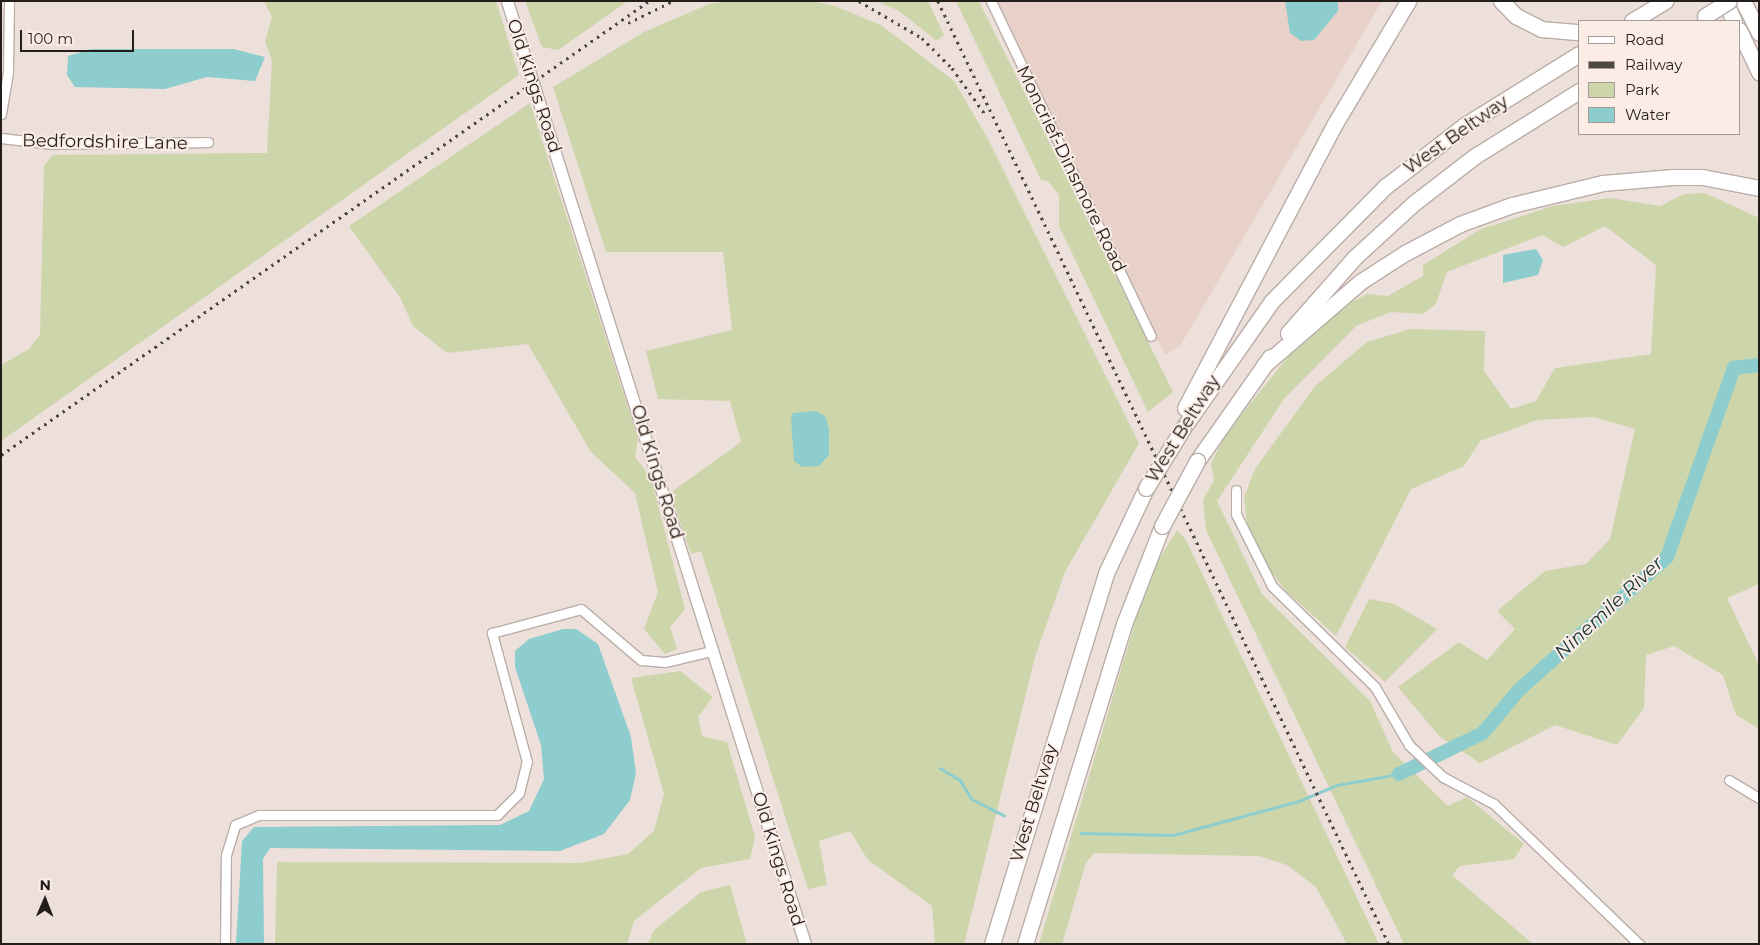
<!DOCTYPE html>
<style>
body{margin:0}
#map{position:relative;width:1760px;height:945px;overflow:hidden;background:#eddfd9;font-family:Montserrat,sans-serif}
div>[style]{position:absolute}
.built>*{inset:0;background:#e7d1c8}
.green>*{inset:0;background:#cdd6ab}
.water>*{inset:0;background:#8dcdcd}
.stream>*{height:2.5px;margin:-1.25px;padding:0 1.25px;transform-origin:1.25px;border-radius:1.25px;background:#8dcdcd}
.river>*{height:14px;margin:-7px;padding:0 7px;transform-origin:7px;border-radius:7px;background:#8dcdcd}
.roads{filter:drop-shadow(1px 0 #baada7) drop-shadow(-1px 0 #baada7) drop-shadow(0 1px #baada7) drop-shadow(0 -1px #baada7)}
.street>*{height:9px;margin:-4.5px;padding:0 4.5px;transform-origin:4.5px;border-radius:4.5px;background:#fff}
.secondary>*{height:11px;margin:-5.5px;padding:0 5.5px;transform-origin:5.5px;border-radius:5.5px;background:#fff}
.highway>*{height:15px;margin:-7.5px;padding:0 7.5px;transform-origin:7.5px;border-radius:7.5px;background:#fff}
.rail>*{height:2.5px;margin-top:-1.25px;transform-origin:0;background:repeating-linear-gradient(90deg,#4e4744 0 2.5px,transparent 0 7.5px)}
.bridges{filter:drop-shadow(1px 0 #baada7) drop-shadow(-1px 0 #baada7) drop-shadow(0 1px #baada7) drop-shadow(0 -1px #baada7)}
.highway-bridge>*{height:15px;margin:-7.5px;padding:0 7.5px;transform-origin:7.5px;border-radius:7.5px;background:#fff}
span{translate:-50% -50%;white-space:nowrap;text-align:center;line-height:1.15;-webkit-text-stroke:4px #fbece6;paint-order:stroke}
.street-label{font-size:18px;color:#231e1c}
.water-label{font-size:19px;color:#163637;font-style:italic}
.frame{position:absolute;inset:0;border:2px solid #231e1c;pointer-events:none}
.legend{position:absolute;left:1578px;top:20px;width:162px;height:115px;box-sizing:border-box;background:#fbece6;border:1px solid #a59a95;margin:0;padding:6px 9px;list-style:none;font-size:15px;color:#231e1c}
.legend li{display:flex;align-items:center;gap:10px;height:25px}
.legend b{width:25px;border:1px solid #a59a95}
.north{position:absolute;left:20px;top:875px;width:50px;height:50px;-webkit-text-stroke:4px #fbece6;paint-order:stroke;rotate:1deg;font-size:14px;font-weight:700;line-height:20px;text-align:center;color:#231e1c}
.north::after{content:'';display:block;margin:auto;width:18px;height:22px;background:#231e1c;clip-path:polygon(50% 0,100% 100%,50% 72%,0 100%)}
.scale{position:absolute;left:20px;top:30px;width:114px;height:22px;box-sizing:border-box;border:2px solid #231e1c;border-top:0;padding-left:6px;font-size:15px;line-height:18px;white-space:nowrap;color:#231e1c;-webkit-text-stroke:4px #fbece6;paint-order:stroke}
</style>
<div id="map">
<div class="built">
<i style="clip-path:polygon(995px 1px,1382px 1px,1180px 346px,1165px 355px)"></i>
</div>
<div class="green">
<i style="clip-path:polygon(264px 1px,496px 1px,519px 75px,1px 441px,1px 365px,29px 349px,40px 335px,44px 166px,53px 155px,267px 153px,272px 61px,265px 41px,272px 17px)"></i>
<i style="clip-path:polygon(525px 1px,628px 1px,558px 50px,542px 47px)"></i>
<i style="clip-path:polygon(728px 1px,812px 1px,835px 6px,881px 25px,954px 81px,987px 137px,1139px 443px,1065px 572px,1035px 657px,964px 944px,935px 944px,932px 906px,868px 860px,850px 831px,819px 841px,827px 885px,808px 889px,701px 551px,691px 554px,670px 493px,741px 442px,730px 401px,658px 399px,646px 351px,732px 330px,723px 252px,606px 252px,553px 87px,644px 32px,709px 4px)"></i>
<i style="clip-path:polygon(876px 1px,928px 1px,944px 35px,937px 41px,899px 11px)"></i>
<i style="clip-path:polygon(956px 1px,979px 1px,1173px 392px,1148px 412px,1059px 226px,1059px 195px,1048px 181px,1041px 180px)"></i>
<i style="clip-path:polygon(530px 103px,638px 438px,635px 457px,651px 478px,685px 609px,670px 627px,677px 649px,665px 654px,644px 629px,658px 592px,635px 493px,591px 452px,528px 344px,447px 353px,413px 326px,400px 297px,349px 226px)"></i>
<i style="clip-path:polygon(1705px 193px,1759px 218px,1759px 584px,1727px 598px,1759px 665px,1759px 729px,1736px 715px,1723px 675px,1674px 646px,1646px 655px,1644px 708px,1617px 745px,1555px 725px,1480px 763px,1440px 737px,1398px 687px,1459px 642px,1487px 660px,1515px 629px,1497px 611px,1545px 571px,1586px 564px,1610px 539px,1635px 429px,1593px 417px,1537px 420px,1480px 441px,1464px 466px,1411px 489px,1336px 636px,1286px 591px,1262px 560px,1247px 523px,1244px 497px,1255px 469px,1315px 386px,1367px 342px,1410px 329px,1485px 331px,1484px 371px,1511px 409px,1536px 401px,1555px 368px,1651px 354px,1656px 265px,1605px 226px,1563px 247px,1542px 235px,1447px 272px,1436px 304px,1423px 314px,1391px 312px,1356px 326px,1284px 399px,1217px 501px,1262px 594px,1370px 701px,1393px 752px,1448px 806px,1467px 797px,1524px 844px,1514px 859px,1460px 866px,1452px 875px,1533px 944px,1404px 944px,1206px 530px,1203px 500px,1214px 480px,1211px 464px,1225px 435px,1291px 353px,1334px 312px,1367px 294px,1388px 296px,1423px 276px,1423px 265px,1481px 229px,1553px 206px,1610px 198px,1660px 206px,1684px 194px)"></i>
<i style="clip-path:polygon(1177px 530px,1186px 540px,1379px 944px,1347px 944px,1316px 887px,1287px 865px,1258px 856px,1094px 853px,1086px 863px,1062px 944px,1039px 944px,1149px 575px)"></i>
<i style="clip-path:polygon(1369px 599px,1394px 604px,1437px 629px,1385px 682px,1345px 647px)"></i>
<i style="clip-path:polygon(680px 671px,713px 697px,698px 717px,702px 736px,727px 742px,755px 837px,750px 859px,701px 868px,634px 921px,627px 944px,275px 944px,277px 862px,580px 863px,628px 854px,654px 831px,664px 794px,631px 678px)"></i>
<i style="clip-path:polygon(730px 885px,747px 944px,648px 944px,654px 930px,701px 892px)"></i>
</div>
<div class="water">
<i style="clip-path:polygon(1285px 1px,1338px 1px,1338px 11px,1314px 40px,1301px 41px,1290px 33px)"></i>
<i style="clip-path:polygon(91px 49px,234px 49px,265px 57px,255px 81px,207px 77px,165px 89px,75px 87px,67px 75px,68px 56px)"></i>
<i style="clip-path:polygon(1536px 249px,1543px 260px,1538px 275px,1503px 283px,1503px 255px)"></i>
<i style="clip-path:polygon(816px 411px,825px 416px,829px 428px,829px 455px,819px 466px,802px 467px,794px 461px,791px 419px,793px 413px)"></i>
<i style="clip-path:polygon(563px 629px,576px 629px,598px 644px,631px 737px,636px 773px,630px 800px,604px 834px,560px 851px,270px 848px,263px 859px,264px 944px,236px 944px,242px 841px,254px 827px,500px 825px,529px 811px,544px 779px,541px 745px,515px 667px,515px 651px,529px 639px)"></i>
</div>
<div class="stream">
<i style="left:940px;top:768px;width:23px;rotate:31deg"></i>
<i style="left:960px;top:780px;width:22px;rotate:58deg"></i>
<i style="left:972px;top:799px;width:36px;rotate:27deg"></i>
<i style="left:1081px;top:833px;width:92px;rotate:1.2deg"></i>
<i style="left:1173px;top:835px;width:131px;rotate:-15.1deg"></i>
<i style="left:1299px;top:801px;width:41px;rotate:-22.8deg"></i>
<i style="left:1337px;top:785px;width:63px;rotate:-10.1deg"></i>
</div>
<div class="river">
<i style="left:1399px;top:774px;width:93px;rotate:-26deg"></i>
<i style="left:1483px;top:733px;width:56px;rotate:-50.1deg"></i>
<i style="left:1519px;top:690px;width:199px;rotate:-41.9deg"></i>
<i style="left:1667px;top:557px;width:201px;rotate:-70.5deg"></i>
<i style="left:1734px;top:368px;width:25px;rotate:-7deg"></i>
</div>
<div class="roads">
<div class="street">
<i style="left:991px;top:1px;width:371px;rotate:64.5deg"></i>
<i style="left:1px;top:114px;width:43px;rotate:-80.5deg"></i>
<i style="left:8px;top:72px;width:71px;rotate:-89.2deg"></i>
<i style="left:1px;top:138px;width:51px;rotate:6.7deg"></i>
<i style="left:52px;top:144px;width:156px;rotate:-0.7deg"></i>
<i style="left:1236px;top:490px;width:24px;rotate:90deg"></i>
<i style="left:1236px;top:514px;width:80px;rotate:63.4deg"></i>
<i style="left:1272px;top:586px;width:144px;rotate:44.4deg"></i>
<i style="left:1375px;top:687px;width:67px;rotate:59.6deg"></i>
<i style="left:1409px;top:745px;width:47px;rotate:43.3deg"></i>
<i style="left:1443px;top:777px;width:58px;rotate:27.9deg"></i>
<i style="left:1494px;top:804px;width:202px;rotate:44deg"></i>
<i style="left:1729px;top:780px;width:35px;rotate:31deg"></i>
<i style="left:225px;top:944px;width:89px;rotate:-89.4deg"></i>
<i style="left:226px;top:855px;width:31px;rotate:-73deg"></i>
<i style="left:235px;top:825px;width:26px;rotate:-23deg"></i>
<i style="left:259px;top:815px;width:238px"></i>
<i style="left:497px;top:815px;width:31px;rotate:-45deg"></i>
<i style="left:519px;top:793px;width:32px;rotate:-76deg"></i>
<i style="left:527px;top:762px;width:134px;rotate:-105.2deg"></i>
<i style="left:492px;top:633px;width:92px;rotate:-15.1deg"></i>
<i style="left:581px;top:609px;width:79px;rotate:40.4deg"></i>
<i style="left:641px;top:660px;width:24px;rotate:5deg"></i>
<i style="left:665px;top:662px;width:47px;rotate:-13.4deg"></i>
</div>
<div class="secondary">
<i style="left:507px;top:1px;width:989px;rotate:72.46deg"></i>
</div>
<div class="highway">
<i style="left:1501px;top:1px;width:21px;rotate:45deg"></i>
<i style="left:1516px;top:16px;width:28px;rotate:27deg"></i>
<i style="left:1541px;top:29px;width:38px;rotate:5deg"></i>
<i style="left:1725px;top:1px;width:22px;rotate:66deg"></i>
<i style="left:1743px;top:1px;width:36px;rotate:63deg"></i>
<i style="left:1632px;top:21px;width:39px;rotate:-31deg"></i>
<i style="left:1739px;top:30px;width:47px;rotate:64.5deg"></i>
<i style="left:1288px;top:333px;width:101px;rotate:-48.6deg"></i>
<i style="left:1355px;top:257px;width:80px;rotate:-42.5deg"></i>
<i style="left:1414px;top:203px;width:77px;rotate:-37.6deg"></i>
<i style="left:1475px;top:156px;width:123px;rotate:-32deg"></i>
<i style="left:1264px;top:365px;width:127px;rotate:-40.8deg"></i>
<i style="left:1360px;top:282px;width:54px;rotate:-32.8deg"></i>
<i style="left:1405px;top:253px;width:62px;rotate:-27.8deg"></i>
<i style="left:1460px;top:224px;width:55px;rotate:-20.1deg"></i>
<i style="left:1512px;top:205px;width:94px;rotate:-13.6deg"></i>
<i style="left:1603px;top:183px;width:70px;rotate:-4.9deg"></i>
<i style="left:1673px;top:177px;width:29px"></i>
<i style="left:1702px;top:177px;width:58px;rotate:10.9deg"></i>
<i style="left:1185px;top:408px;width:323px;rotate:-62.2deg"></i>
<i style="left:1336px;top:122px;width:141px;rotate:-59.2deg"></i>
<i style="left:1183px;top:428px;width:155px;rotate:-55deg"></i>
<i style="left:1272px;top:301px;width:162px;rotate:-45.3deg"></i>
<i style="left:1386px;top:186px;width:100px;rotate:-37.7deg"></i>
<i style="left:1465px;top:125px;width:134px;rotate:-31.9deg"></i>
<i style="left:1197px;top:461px;width:127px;rotate:-54.9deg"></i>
<i style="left:992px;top:944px;width:390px;rotate:-72.9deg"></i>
<i style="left:1107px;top:571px;width:92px;rotate:-64.8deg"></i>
<i style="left:1025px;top:944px;width:335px;rotate:-72.8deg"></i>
<i style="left:1124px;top:624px;width:105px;rotate:-68.8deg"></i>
</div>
</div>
<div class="rail">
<i style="left:859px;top:1px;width:73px;rotate:30.4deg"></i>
<i style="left:922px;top:38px;width:42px;rotate:45deg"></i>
<i style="left:952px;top:68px;width:57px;rotate:54.3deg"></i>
<i style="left:938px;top:1px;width:1045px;rotate:64.44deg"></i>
<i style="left:628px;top:23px;width:50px;rotate:-26.1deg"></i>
<i style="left:1px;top:455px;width:791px;rotate:-35.02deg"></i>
</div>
<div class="bridges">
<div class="highway-bridge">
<i style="left:1705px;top:16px;width:28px;rotate:-32deg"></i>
<i style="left:1146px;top:488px;width:70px;rotate:-58.3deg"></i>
<i style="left:1162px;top:526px;width:74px;rotate:-61.7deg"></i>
</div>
</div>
<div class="street-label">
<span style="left:534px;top:86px;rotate:72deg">Old Kings Road</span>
<span style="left:1456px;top:135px;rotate:-35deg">West Beltway</span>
<span style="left:105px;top:142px;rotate:1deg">Bedfordshire Lane</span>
<span style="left:1071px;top:169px;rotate:64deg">Moncrief-Dinsmore Road</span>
<span style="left:1183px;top:429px;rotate:-58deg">West Beltway</span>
<span style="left:657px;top:472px;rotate:73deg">Old Kings Road</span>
<span style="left:1034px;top:803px;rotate:-73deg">West Beltway</span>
<span style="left:778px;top:859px;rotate:73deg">Old Kings Road</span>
</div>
<div class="water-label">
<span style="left:1609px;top:608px;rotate:-43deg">Ninemile River</span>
</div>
<div class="frame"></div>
<ul class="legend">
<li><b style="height:6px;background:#fff"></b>Road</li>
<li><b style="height:6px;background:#4e4744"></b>Railway</li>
<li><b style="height:14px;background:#cdd6ab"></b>Park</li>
<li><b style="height:14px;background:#8dcdcd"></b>Water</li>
</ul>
<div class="north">N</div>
<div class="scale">100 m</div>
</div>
